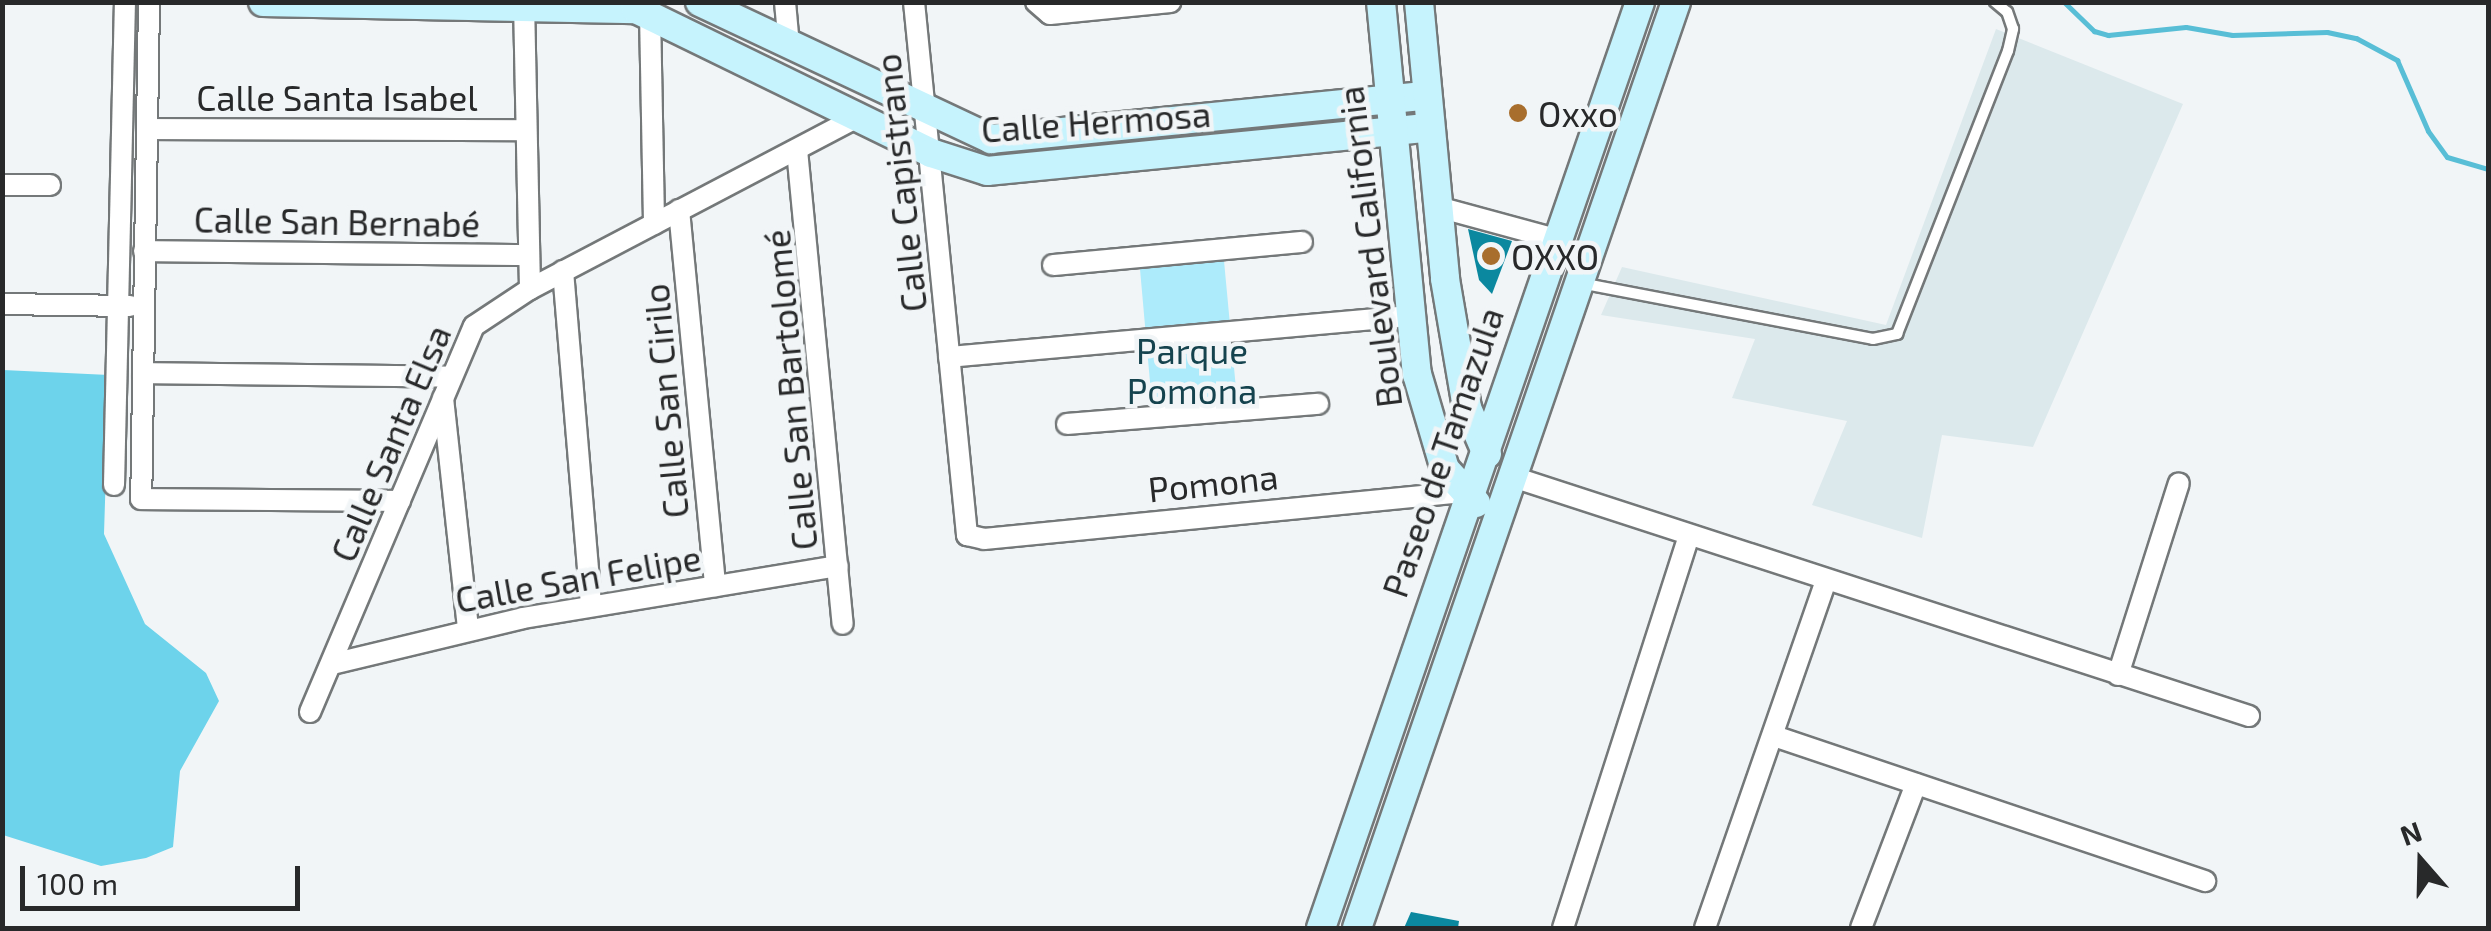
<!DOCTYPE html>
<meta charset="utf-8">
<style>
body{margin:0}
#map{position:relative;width:2491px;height:931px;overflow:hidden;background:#f1f5f7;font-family:"Exo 2",sans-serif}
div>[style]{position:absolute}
.built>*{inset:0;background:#dce9ec}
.green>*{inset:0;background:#adebfb}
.forest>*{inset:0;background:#6dd3eb}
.stream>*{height:5px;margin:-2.5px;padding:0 2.5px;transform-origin:2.5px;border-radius:2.5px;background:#58bed6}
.building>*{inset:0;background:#0b889f}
.roads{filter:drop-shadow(2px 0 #747879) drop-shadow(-2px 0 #747879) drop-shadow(0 2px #747879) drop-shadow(0 -2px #747879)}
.lane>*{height:10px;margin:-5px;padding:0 5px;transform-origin:5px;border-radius:5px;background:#fff}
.street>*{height:20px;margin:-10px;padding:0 10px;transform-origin:10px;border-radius:10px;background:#fff}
.secondary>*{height:28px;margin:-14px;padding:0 14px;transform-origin:14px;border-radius:14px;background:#c6f3fd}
.dots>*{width:28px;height:28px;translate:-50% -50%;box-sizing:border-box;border:5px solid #f1f5f7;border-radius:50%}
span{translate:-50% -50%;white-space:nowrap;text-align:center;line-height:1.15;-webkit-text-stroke:9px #f1f5f7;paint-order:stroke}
.street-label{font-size:35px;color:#28292a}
.poi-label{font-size:35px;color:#28292a}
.left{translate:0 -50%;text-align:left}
.park-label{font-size:35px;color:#15434e}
.frame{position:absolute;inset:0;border:5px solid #28292a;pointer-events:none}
.north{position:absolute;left:2371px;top:811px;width:100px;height:100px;-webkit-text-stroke:8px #f1f5f7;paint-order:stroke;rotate:340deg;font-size:28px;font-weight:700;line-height:40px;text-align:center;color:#28292a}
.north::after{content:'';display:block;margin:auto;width:35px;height:45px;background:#28292a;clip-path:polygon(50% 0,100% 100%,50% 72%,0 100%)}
.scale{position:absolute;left:20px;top:866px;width:280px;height:45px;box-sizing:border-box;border:5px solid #28292a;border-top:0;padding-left:12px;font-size:30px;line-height:35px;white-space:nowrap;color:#28292a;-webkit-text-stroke:8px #f1f5f7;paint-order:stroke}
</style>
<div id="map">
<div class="built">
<i style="clip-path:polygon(1996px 29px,2183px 104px,2033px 447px,1942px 435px,1922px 538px,1812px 505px,1847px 421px,1732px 398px,1755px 339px,1601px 315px,1622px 267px,1886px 325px)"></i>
</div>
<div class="green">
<i style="clip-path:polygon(1224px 261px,1238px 410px,1153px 416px,1140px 269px)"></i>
</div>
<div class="forest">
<i style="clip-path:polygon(3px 370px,109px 375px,104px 534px,145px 624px,206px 673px,219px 701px,180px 771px,173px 847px,146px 858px,101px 866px,3px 835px)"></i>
</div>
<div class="stream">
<i style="left:2064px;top:2px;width:42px;rotate:44deg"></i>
<i style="left:2094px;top:31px;width:15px;rotate:16deg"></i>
<i style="left:2108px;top:35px;width:78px;rotate:-5.9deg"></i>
<i style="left:2186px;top:27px;width:47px;rotate:9.9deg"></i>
<i style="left:2232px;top:35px;width:95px;rotate:-1.8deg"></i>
<i style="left:2327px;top:32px;width:30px;rotate:12deg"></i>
<i style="left:2356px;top:38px;width:47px;rotate:28.2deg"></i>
<i style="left:2397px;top:60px;width:77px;rotate:66.4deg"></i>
<i style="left:2428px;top:131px;width:32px;rotate:54deg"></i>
<i style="left:2447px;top:157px;width:43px;rotate:16.3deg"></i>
</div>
<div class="building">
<i style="clip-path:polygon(1468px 229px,1512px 241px,1492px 294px,1479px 280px)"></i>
<i style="clip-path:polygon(1411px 912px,1459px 921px,1458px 928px,1404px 928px)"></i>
</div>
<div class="roads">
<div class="lane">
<i style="left:1580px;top:283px;width:298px;rotate:10.8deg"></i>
<i style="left:1873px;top:339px;width:25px;rotate:-12deg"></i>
<i style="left:1897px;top:334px;width:304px;rotate:-68.6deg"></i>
<i style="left:2008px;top:51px;width:23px;rotate:-77deg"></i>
<i style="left:2013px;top:29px;width:18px;rotate:-109deg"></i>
<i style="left:2007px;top:12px;width:16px;rotate:-140deg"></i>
</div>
<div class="street">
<i style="left:149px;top:2px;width:497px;rotate:90.9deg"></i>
<i style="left:141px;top:499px;width:259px;rotate:0.4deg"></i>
<i style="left:524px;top:2px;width:287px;rotate:88.8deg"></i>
<i style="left:785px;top:2px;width:44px;rotate:84.8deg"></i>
<i style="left:914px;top:2px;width:536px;rotate:84.32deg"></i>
<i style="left:967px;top:535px;width:17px;rotate:13deg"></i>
<i style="left:984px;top:539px;width:484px;rotate:-5.6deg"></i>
<i style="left:1036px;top:2px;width:18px;rotate:41deg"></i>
<i style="left:1050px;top:14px;width:121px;rotate:-5.7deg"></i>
<i style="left:650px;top:13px;width:211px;rotate:88.9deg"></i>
<i style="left:147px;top:129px;width:379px;rotate:0.2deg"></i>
<i style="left:797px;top:150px;width:476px;rotate:84.5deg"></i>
<i style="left:2px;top:185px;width:48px"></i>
<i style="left:1438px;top:207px;width:122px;rotate:15.2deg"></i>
<i style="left:679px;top:210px;width:378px;rotate:84.5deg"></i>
<i style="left:144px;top:251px;width:385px;rotate:0.6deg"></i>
<i style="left:1053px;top:265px;width:250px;rotate:-5.3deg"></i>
<i style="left:563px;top:271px;width:336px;rotate:85.2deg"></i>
<i style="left:2px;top:304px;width:128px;rotate:0.9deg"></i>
<i style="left:949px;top:357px;width:464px;rotate:-5.1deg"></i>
<i style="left:143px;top:373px;width:307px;rotate:0.7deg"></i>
<i style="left:443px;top:398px;width:232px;rotate:83.8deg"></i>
<i style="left:1067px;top:424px;width:252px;rotate:-4.6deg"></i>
<i style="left:1510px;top:476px;width:777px;rotate:17.99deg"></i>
<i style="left:114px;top:485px;width:483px;rotate:-88.7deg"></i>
<i style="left:332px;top:664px;width:196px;rotate:-13.5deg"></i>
<i style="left:523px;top:618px;width:319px;rotate:-9.4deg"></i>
<i style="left:2118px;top:675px;width:201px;rotate:-72.4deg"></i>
<i style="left:310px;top:712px;width:419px;rotate:-67deg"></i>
<i style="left:474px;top:326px;width:67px;rotate:-33.5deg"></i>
<i style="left:530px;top:289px;width:370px;rotate:-27.7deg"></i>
<i style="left:1774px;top:736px;width:455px;rotate:18.6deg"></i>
<i style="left:1563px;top:928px;width:412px;rotate:-72.2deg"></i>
<i style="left:1705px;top:928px;width:365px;rotate:-70.8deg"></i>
<i style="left:1861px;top:928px;width:154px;rotate:-69.1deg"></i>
</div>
<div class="secondary">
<i style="left:263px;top:2px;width:373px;rotate:1.1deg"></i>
<i style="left:636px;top:9px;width:328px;rotate:26deg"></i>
<i style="left:931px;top:153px;width:59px;rotate:17.8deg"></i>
<i style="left:987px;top:171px;width:444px;rotate:-5.6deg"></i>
<i style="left:700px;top:2px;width:322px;rotate:25.2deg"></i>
<i style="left:991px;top:139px;width:436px;rotate:-5.7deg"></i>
<i style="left:1381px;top:2px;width:374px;rotate:84.5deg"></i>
<i style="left:1417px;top:374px;width:99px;rotate:73.6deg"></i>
<i style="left:1445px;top:469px;width:46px;rotate:47.6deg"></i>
<i style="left:1419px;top:2px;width:278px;rotate:84.6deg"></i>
<i style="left:1445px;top:279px;width:131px;rotate:80.3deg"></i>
<i style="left:1467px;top:408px;width:50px;rotate:66.5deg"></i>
<i style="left:1321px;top:928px;width:979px;rotate:-70.99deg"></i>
<i style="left:1357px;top:928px;width:979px;rotate:-70.99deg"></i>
</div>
</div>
<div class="dots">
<i style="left:1518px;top:113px;background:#a86e2d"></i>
<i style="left:1491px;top:256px;background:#a86e2d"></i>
</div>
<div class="street-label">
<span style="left:337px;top:97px">Calle Santa Isabel</span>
<span style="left:1096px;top:121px;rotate:-4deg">Calle Hermosa</span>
<span style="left:900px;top:183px;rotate:-96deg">Calle Capistrano</span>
<span style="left:337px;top:221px;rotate:1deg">Calle San Bernabé</span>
<span style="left:1369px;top:247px;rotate:-97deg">Boulevard California</span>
<span style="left:790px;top:390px;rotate:-95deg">Calle San Bartolomé</span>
<span style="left:665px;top:401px;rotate:-95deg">Calle San Cirilo</span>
<span style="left:390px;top:443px;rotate:-67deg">Calle Santa Elsa</span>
<span style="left:1442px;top:452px;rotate:-71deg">Paseo de Tamazula</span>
<span style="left:1213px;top:482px;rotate:-6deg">Pomona</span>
<span style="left:578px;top:578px;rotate:-10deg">Calle San Felipe</span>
</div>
<div class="poi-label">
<span class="left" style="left:1538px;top:113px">Oxxo</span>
<span class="left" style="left:1511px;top:256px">OXXO</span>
</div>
<div class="park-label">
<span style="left:1192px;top:370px">Parque<br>Pomona</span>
</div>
<div class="frame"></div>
<div class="north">N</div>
<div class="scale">100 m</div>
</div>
